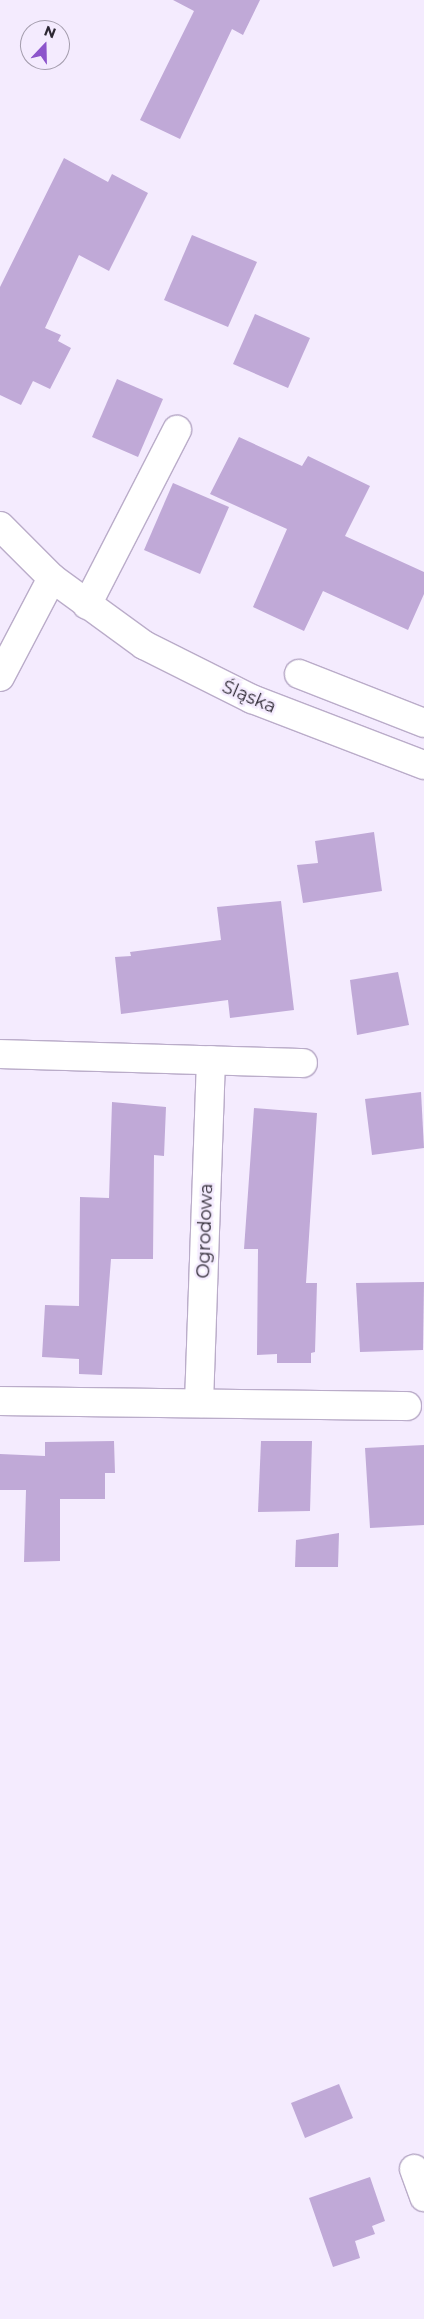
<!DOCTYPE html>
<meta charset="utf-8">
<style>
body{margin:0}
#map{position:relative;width:424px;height:2319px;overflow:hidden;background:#f4ebfe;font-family:Montserrat,sans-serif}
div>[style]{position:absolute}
.building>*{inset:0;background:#c0a9d7}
.roads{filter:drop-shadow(1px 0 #baacc9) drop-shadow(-1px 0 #baacc9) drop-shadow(0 1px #baacc9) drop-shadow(0 -1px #baacc9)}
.minor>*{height:28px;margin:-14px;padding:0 14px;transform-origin:14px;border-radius:14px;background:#fff}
.tertiary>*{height:28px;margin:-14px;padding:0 14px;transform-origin:14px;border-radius:14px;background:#fff}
span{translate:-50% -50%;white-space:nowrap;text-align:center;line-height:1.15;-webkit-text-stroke:5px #f4ebfe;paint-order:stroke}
.street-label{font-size:18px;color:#2d2833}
.north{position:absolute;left:20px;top:20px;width:50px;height:50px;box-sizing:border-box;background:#f4ebfe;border:1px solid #a49dad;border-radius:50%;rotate:21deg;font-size:14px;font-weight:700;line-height:20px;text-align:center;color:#2d2833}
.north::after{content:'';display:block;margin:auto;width:18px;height:22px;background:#8c54cb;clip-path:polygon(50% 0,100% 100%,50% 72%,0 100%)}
</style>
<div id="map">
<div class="building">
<i style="clip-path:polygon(173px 0,260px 0,243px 35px,232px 29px,180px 139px,140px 120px,194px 11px)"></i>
<i style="clip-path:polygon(64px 158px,108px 182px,112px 174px,148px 193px,109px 271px,79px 255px,45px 328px,61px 335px,58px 341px,71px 348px,50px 389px,33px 381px,21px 405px,0 395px,0 287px)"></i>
<i style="clip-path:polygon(192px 235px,257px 262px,228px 327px,164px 300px)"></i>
<i style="clip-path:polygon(255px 314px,310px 338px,288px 388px,233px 364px)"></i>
<i style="clip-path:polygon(117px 379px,163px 399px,138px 457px,92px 437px)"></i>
<i style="clip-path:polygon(239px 437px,302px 466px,308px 456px,370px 486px,345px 536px,424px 572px,424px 594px,408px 630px,323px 591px,304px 631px,253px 607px,287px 529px,210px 494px)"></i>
<i style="clip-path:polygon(173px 483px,229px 507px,200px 574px,144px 550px)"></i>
<i style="clip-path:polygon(374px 832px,382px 891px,303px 903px,297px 865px,318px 863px,315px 841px)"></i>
<i style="clip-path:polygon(281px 901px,294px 1010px,230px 1018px,228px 1000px,121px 1014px,115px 957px,131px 956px,130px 952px,221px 940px,217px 907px)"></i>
<i style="clip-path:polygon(398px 972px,409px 1025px,357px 1035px,350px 980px)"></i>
<i style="clip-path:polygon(421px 1092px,424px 1148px,372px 1155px,365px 1099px)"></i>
<i style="clip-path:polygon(112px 1102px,166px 1107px,164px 1156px,154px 1155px,153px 1259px,111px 1259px,102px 1375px,79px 1374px,79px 1359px,42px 1357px,45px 1305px,79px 1306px,80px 1197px,109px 1198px)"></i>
<i style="clip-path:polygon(254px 1108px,317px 1113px,306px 1283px,317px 1283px,315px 1352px,311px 1353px,311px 1363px,277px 1363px,277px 1354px,257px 1355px,258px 1249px,244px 1249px)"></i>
<i style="clip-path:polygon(424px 1282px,423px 1350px,360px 1352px,356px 1283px)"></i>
<i style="clip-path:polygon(114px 1441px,115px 1473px,105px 1473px,105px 1499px,60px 1499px,60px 1561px,24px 1562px,26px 1490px,0 1490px,0 1454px,45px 1456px,45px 1442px)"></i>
<i style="clip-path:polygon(261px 1441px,312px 1441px,310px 1511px,258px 1512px)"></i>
<i style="clip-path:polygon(424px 1445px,424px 1525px,370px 1528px,365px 1448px)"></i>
<i style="clip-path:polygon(339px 1533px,338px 1567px,295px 1567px,296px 1540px)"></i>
<i style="clip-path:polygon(339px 2084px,353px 2118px,305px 2138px,291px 2103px)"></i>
<i style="clip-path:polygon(370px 2177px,385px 2221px,372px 2226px,375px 2234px,355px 2241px,360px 2258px,333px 2267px,309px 2198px)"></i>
</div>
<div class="roads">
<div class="minor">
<i style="left:87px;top:605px;width:197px;rotate:-62.8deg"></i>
<i style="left:299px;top:674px;width:134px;rotate:21.4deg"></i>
<i style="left:0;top:677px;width:112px;rotate:-62.3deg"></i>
<i style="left:0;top:1054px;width:303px;rotate:1.7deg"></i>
<i style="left:0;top:1401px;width:407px;rotate:0.7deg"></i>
<i style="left:199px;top:1403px;width:343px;rotate:-88deg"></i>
<i style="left:414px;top:2169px;width:30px;rotate:70deg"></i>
</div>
<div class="tertiary">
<i style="left:0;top:526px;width:74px;rotate:45deg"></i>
<i style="left:52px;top:578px;width:114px;rotate:36.1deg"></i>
<i style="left:144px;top:645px;width:121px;rotate:26.6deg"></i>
<i style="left:252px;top:699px;width:184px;rotate:21deg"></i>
</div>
</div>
<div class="street-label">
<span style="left:249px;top:697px;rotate:23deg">Śląska</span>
<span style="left:205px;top:1231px;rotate:-88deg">Ogrodowa</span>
</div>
<div class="north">N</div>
</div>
